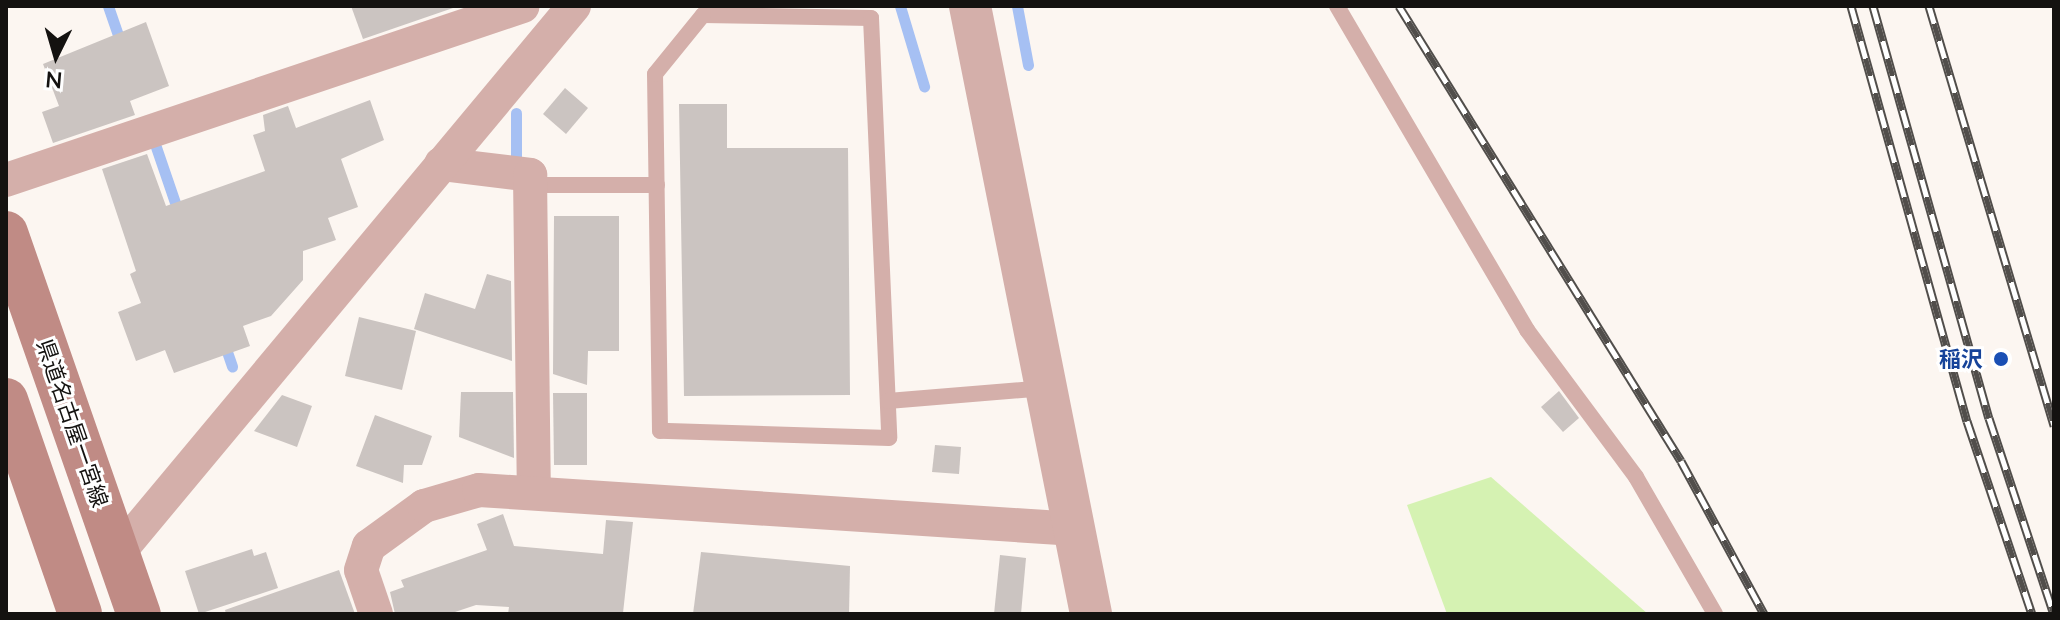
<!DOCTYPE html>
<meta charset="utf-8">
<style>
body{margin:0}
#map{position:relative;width:2060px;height:620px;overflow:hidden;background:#fcf6f1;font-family:Lato,"Noto Sans JP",sans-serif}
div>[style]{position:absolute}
.green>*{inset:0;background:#d5f2b2}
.stream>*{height:11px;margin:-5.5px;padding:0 5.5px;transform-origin:5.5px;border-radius:5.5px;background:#a6c0f3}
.building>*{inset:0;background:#cbc4c1}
.service>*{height:16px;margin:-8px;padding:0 8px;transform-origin:8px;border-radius:8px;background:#d4afaa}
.minor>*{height:34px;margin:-17px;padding:0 17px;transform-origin:17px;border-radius:17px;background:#d4afaa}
.tertiary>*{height:42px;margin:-21px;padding:0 21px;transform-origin:21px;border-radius:21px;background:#d4afaa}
.secondary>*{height:44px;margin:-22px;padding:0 22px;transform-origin:22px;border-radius:22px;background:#c08b85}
.rail>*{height:9px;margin-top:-4.5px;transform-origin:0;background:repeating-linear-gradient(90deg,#fff 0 18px,#514e4b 0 36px);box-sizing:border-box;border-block:2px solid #514e4b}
.dots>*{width:22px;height:22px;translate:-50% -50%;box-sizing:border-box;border:4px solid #fff;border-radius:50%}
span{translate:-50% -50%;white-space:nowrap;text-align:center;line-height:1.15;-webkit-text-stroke:6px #fff;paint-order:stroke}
.transit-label{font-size:22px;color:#164399;font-weight:700}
.right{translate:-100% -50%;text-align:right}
.street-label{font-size:22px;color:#141210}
.frame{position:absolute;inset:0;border:8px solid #141210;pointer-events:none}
.north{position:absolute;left:16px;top:16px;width:80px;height:80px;-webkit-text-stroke:6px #fff;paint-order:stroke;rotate:185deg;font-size:22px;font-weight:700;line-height:32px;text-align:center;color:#141210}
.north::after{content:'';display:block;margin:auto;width:28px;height:36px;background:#141210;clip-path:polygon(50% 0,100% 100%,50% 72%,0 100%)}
</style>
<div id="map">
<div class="green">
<i style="clip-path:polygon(1491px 477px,1648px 614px,1447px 614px,1407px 505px)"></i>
</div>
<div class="stream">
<i style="left:108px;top:6px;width:37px;rotate:71deg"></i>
<i style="left:900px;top:6px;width:84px;rotate:73.3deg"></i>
<i style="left:1017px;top:6px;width:60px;rotate:79.4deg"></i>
<i style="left:516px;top:113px;width:43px;rotate:90deg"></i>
<i style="left:156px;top:147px;width:71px;rotate:71.1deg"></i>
<i style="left:223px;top:340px;width:28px;rotate:71deg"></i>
</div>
<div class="building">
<i style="clip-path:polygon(351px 6px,452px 6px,453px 8px,363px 39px)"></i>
<i style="clip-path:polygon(146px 22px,169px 86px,130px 101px,135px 115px,53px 143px,42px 112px,59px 106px,43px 64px)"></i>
<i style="clip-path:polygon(565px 88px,588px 108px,566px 134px,543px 114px)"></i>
<i style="clip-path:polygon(370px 100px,384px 140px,341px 159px,358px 207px,328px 218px,336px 240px,303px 251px,303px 280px,271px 316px,243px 326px,250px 346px,174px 373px,165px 350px,136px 361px,118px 312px,141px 303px,130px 274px,136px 271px,102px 169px,147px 154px,166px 206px,265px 171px,253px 135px,265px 131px,263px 115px,288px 106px,296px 128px)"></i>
<i style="clip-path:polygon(679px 104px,727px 104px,727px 148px,848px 148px,850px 395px,684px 396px)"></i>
<i style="clip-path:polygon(554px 216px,619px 216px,619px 351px,588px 351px,587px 385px,553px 374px)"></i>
<i style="clip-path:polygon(487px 274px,511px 281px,512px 361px,414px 329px,425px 293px,475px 309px)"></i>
<i style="clip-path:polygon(359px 317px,416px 331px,402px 390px,345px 376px)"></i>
<i style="clip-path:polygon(1559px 391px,1579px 418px,1563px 432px,1541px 407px)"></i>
<i style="clip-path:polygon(461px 392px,513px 392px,514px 458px,459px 437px)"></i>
<i style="clip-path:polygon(553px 393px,587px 393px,587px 465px,554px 465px)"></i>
<i style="clip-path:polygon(282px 395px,312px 406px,297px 447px,254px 431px)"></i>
<i style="clip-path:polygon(375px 415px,432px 436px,422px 465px,404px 465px,403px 483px,356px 466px)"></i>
<i style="clip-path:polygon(935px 445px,961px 447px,959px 474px,932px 472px)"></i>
<i style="clip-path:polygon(503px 514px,514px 546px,603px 554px,606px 520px,633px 522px,623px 613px,508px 614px,509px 607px,476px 605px,449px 614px,395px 614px,390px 592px,404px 587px,401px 580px,487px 550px,477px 524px)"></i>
<i style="clip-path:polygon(252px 549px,254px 556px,266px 552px,278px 588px,199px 614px,185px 571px)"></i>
<i style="clip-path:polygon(701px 552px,850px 566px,849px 614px,693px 614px)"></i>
<i style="clip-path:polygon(1000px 555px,1026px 558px,1021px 614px,994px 614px)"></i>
<i style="clip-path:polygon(339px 570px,355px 614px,226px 614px,225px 610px)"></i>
</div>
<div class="service">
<i style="left:1337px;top:6px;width:376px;rotate:59.6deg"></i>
<i style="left:1527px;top:330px;width:183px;rotate:53.4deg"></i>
<i style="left:1636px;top:477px;width:158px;rotate:60deg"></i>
<i style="left:703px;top:15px;width:168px;rotate:1deg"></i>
<i style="left:871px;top:18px;width:420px;rotate:87.5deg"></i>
<i style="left:889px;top:438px;width:229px;rotate:-178.2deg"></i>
<i style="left:660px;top:431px;width:357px;rotate:-90.8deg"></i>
<i style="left:655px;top:74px;width:76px;rotate:-50.9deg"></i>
<i style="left:530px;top:185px;width:127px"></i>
<i style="left:888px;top:401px;width:158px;rotate:-4.7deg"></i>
</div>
<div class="minor">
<i style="left:441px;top:164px;width:90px;rotate:7deg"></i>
<i style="left:530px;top:175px;width:314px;rotate:89.3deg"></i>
<i style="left:6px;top:180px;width:545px;rotate:-18.6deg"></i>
<i style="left:118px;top:553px;width:712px;rotate:-50.18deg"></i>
<i style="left:376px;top:614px;width:46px;rotate:-108.8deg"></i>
<i style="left:361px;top:570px;width:25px;rotate:-72deg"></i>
<i style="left:369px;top:546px;width:68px;rotate:-36deg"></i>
<i style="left:424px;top:506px;width:57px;rotate:-16.2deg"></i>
<i style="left:479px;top:490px;width:598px;rotate:3.74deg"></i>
</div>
<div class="tertiary">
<i style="left:970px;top:6px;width:620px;rotate:78.74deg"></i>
</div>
<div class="secondary">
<i style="left:6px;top:233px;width:404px;rotate:70.8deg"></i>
<i style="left:6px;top:400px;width:226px;rotate:70.9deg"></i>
</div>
<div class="rail">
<i style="left:1399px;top:6px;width:535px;rotate:58.21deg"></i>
<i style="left:1681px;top:461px;width:174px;rotate:61.5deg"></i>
<i style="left:1851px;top:6px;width:431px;rotate:74.4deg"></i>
<i style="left:1967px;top:421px;width:204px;rotate:71.4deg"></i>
<i style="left:1873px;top:6px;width:428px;rotate:74.3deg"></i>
<i style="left:1989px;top:418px;width:206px;rotate:71.7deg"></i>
<i style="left:1929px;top:6px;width:438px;rotate:73.4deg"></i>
</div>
<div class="dots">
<i style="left:2001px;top:359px;background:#1a4fb4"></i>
</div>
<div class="transit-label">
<span class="right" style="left:1983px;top:359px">稲沢</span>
</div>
<div class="street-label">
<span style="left:73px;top:423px;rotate:71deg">県道名古屋一宮線</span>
</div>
<div class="frame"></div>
<div class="north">N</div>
</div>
